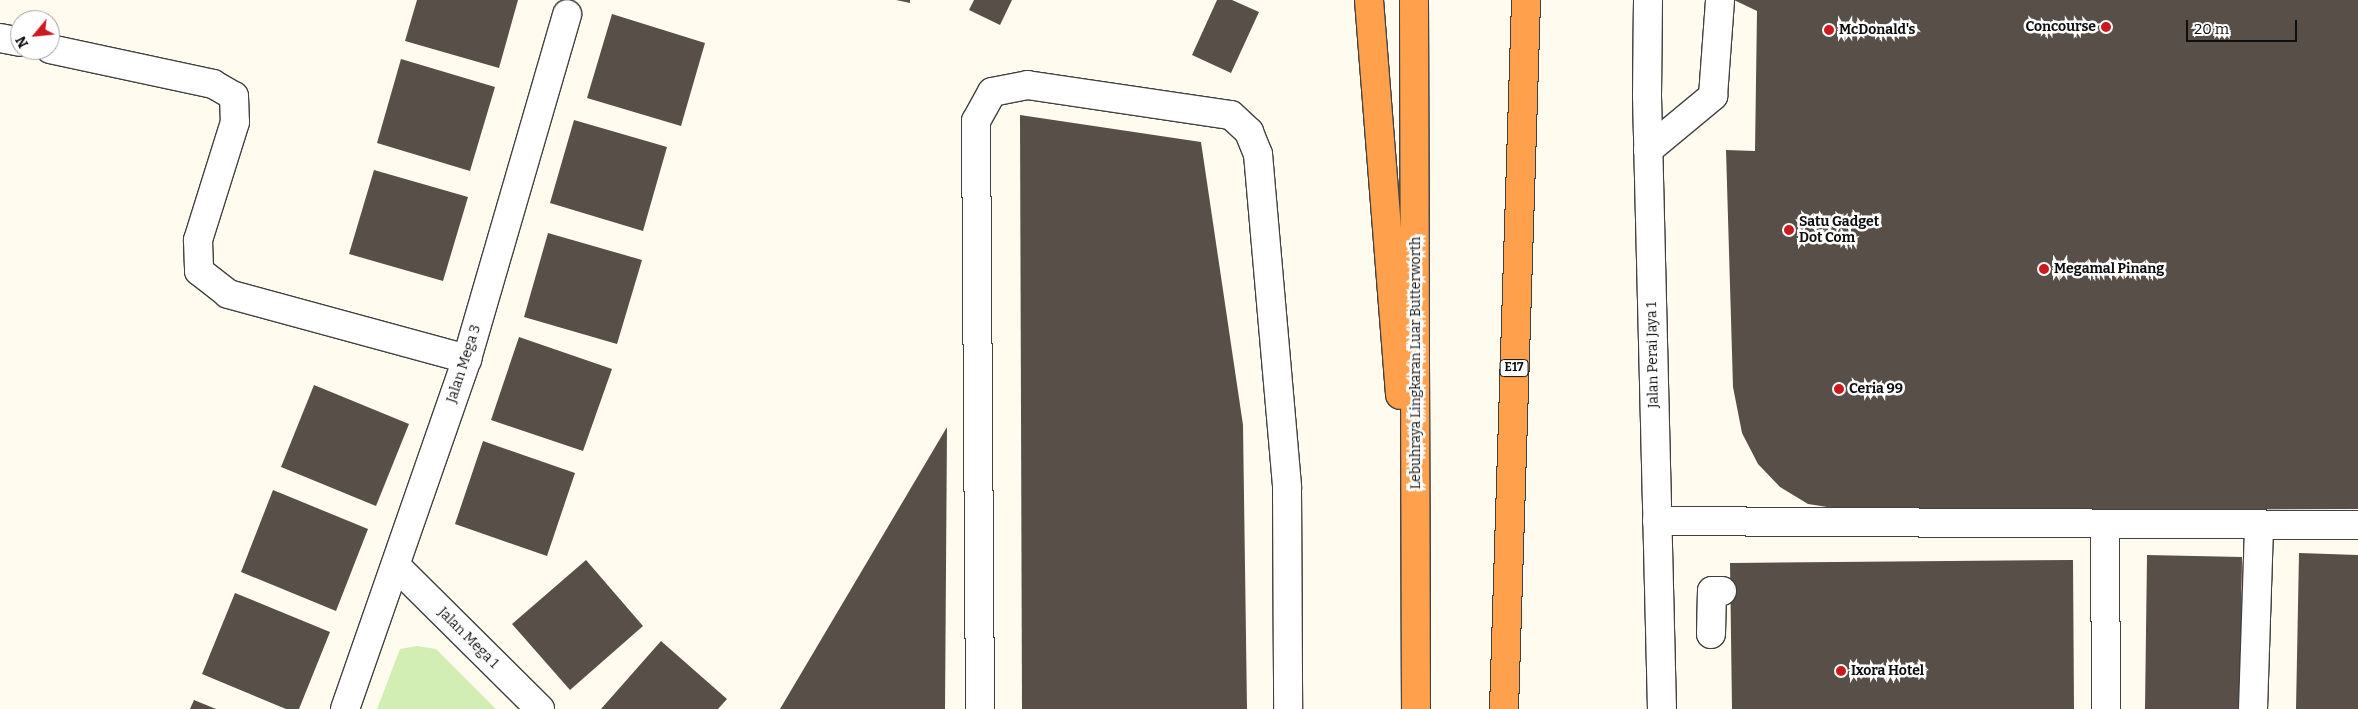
<!DOCTYPE html>
<style>
body{margin:0}
#map{position:relative;width:2358px;height:709px;overflow:hidden;background:#fffcef;font-family:Bitter,serif}
div>[style]{position:absolute}
.green>*{inset:0;background:#d2eeb4}
.building>*{inset:0;background:#584f49}
.roads{filter:drop-shadow(1px 0 #414141) drop-shadow(-1px 0 #414141) drop-shadow(0 1px #414141) drop-shadow(0 -1px #414141)}
.minor>*{height:28px;margin:-14px;padding:0 14px;transform-origin:14px;border-radius:14px;background:#fff}
.highway>*{height:28px;margin:-14px;padding:0 14px;transform-origin:14px;border-radius:14px;background:#ffa04d}
.dots>*{width:14px;height:14px;translate:-50% -50%;box-sizing:border-box;border:2px solid #fff;border-radius:50%}
span{translate:-50% -50%;white-space:nowrap;text-align:center;line-height:1.15;-webkit-text-stroke:5px #fff;paint-order:stroke}
.shield-label span{padding:1px 4px;background:#fff;border:1px solid;border-radius:4px;-webkit-text-stroke-width:0}
.shield-label{font-size:12px;color:#0e0e0e;font-weight:700}
.poi-label{font-size:14px;color:#0e0e0e;font-weight:700}
.right{translate:-100% -50%;text-align:right}
.left{translate:0 -50%;text-align:left}
.street-label{font-size:14px;color:#0e0e0e}
.north{position:absolute;left:10px;top:10px;width:50px;height:50px;box-sizing:border-box;background:#fff;border:1px solid #9f9f9f;border-radius:50%;rotate:242deg;font-size:14px;font-weight:700;line-height:20px;text-align:center;color:#0e0e0e}
.north::after{content:'';display:block;margin:auto;width:18px;height:22px;background:#cc181f;clip-path:polygon(50% 0,100% 100%,50% 72%,0 100%)}
.scale{position:absolute;left:2186px;top:20px;width:111px;height:22px;box-sizing:border-box;border:2px solid #0e0e0e;border-top:0;padding-left:6px;font-size:15px;line-height:18px;white-space:nowrap;color:#0e0e0e;-webkit-text-stroke:4px #fff;paint-order:stroke}
</style>
<div id="map">
<div class="green">
<i style="clip-path:polygon(417px 646px,436px 649px,496px 709px,377px 709px,400px 649px)"></i>
</div>
<div class="building">
<i style="clip-path:polygon(417px 0,518px 0,499px 68px,405px 41px)"></i>
<i style="clip-path:polygon(896px 0,910px 0,910px 3px)"></i>
<i style="clip-path:polygon(974px 0,1012px 0,1000px 25px,969px 10px)"></i>
<i style="clip-path:polygon(1217px 0,1232px 0,1259px 12px,1231px 73px,1192px 55px)"></i>
<i style="clip-path:polygon(1734px 0,2358px 0,2358px 509px,1853px 511px,1808px 504px,1780px 487px,1758px 464px,1742px 433px,1733px 387px,1726px 150px,1755px 151px,1757px 11px)"></i>
<i style="clip-path:polygon(612px 14px,705px 43px,681px 126px,587px 98px)"></i>
<i style="clip-path:polygon(401px 59px,495px 87px,470px 171px,377px 143px)"></i>
<i style="clip-path:polygon(1020px 115px,1201px 142px,1243px 425px,1247px 709px,1022px 709px)"></i>
<i style="clip-path:polygon(574px 120px,667px 147px,643px 231px,550px 203px)"></i>
<i style="clip-path:polygon(374px 170px,468px 197px,443px 281px,349px 254px)"></i>
<i style="clip-path:polygon(548px 233px,642px 260px,617px 344px,524px 317px)"></i>
<i style="clip-path:polygon(519px 337px,612px 369px,583px 451px,491px 420px)"></i>
<i style="clip-path:polygon(314px 385px,409px 424px,376px 506px,281px 467px)"></i>
<i style="clip-path:polygon(947px 427px,945px 709px,780px 709px)"></i>
<i style="clip-path:polygon(483px 441px,575px 473px,547px 556px,455px 524px)"></i>
<i style="clip-path:polygon(273px 490px,368px 529px,336px 611px,241px 572px)"></i>
<i style="clip-path:polygon(2299px 553px,2358px 555px,2358px 709px,2296px 709px)"></i>
<i style="clip-path:polygon(2147px 555px,2242px 557px,2240px 709px,2145px 709px)"></i>
<i style="clip-path:polygon(586px 560px,643px 626px,570px 690px,512px 624px)"></i>
<i style="clip-path:polygon(2073px 560px,2074px 709px,1732px 709px,1730px 563px)"></i>
<i style="clip-path:polygon(235px 593px,330px 632px,299px 709px,286px 709px,202px 674px)"></i>
<i style="clip-path:polygon(661px 641px,727px 699px,718px 709px,601px 709px)"></i>
<i style="clip-path:polygon(194px 700px,216px 709px,190px 709px)"></i>
</div>
<div class="roads">
<div class="minor">
<i style="left:1648px;top:0;width:96px;rotate:90.6deg"></i>
<i style="left:1647px;top:96px;width:613px;rotate:88.6deg"></i>
<i style="left:0;top:38px;width:20px;rotate:11deg"></i>
<i style="left:50px;top:49px;width:167px;rotate:12.1deg"></i>
<i style="left:213px;top:84px;width:24px;rotate:30deg"></i>
<i style="left:234px;top:96px;width:26px;rotate:88deg"></i>
<i style="left:235px;top:122px;width:124px;rotate:107.4deg"></i>
<i style="left:198px;top:240px;width:31px;rotate:88deg"></i>
<i style="left:199px;top:271px;width:37px;rotate:38deg"></i>
<i style="left:228px;top:294px;width:248px;rotate:15.2deg"></i>
<i style="left:1648px;top:150px;width:85px;rotate:-39.7deg"></i>
<i style="left:1713px;top:96px;width:96px;rotate:-85.8deg"></i>
<i style="left:1657px;top:521px;width:701px;rotate:0.33deg"></i>
<i style="left:2105px;top:524px;width:185px;rotate:89.7deg"></i>
<i style="left:396px;top:566px;width:203px;rotate:44.8deg"></i>
<i style="left:1711px;top:634px;width:43px;rotate:-88.7deg"></i>
<i style="left:1712px;top:591px;width:10px"></i>
<i style="left:345px;top:709px;width:371px;rotate:-70.8deg"></i>
<i style="left:467px;top:359px;width:359px;rotate:-73.8deg"></i>
<i style="left:980px;top:709px;width:588px;rotate:-90.39deg"></i>
<i style="left:976px;top:121px;width:33px;rotate:-61deg"></i>
<i style="left:992px;top:92px;width:36px;rotate:-11deg"></i>
<i style="left:1027px;top:85px;width:206px;rotate:8.4deg"></i>
<i style="left:1231px;top:115px;width:25px;rotate:43deg"></i>
<i style="left:1249px;top:132px;width:24px;rotate:68deg"></i>
<i style="left:1258px;top:154px;width:335px;rotate:85deg"></i>
<i style="left:1287px;top:488px;width:221px;rotate:89.7deg"></i>
<i style="left:2253px;top:709px;width:184px;rotate:-88.1deg"></i>
</div>
<div class="highway">
<i style="left:1369px;top:0;width:396px;rotate:85.5deg"></i>
<i style="left:1414px;top:0;width:709px;rotate:89.84deg"></i>
<i style="left:1504px;top:709px;width:709px;rotate:-88.22deg"></i>
</div>
</div>
<div class="dots">
<i style="left:2106px;top:27px;background:#cc181f"></i>
<i style="left:1829px;top:30px;background:#cc181f"></i>
<i style="left:1789px;top:230px;background:#cc181f"></i>
<i style="left:2044px;top:269px;background:#cc181f"></i>
<i style="left:1839px;top:389px;background:#cc181f"></i>
<i style="left:1841px;top:671px;background:#cc181f"></i>
</div>
<div class="shield-label">
<span style="left:1514px;top:368px">E17</span>
</div>
<div class="poi-label">
<span class="right" style="left:2096px;top:27px">Concourse</span>
<span class="left" style="left:1839px;top:30px">McDonald's</span>
<span class="left" style="left:1799px;top:230px">Satu Gadget<br>Dot Com</span>
<span class="left" style="left:2054px;top:269px">Megamal Pinang</span>
<span class="left" style="left:1849px;top:389px">Ceria 99</span>
<span class="left" style="left:1851px;top:671px">Ixora Hotel</span>
</div>
<div class="street-label">
<span style="left:1653px;top:355px;rotate:-91deg">Jalan Perai Jaya 1</span>
<span style="left:1416px;top:363px;rotate:-90deg">Lebuhraya Lingkaran Luar Butterworth</span>
<span style="left:464px;top:364px;rotate:-72deg">Jalan Mega 3</span>
<span style="left:468px;top:638px;rotate:45deg">Jalan Mega 1</span>
</div>
<div class="north">N</div>
<div class="scale">20 m</div>
</div>
